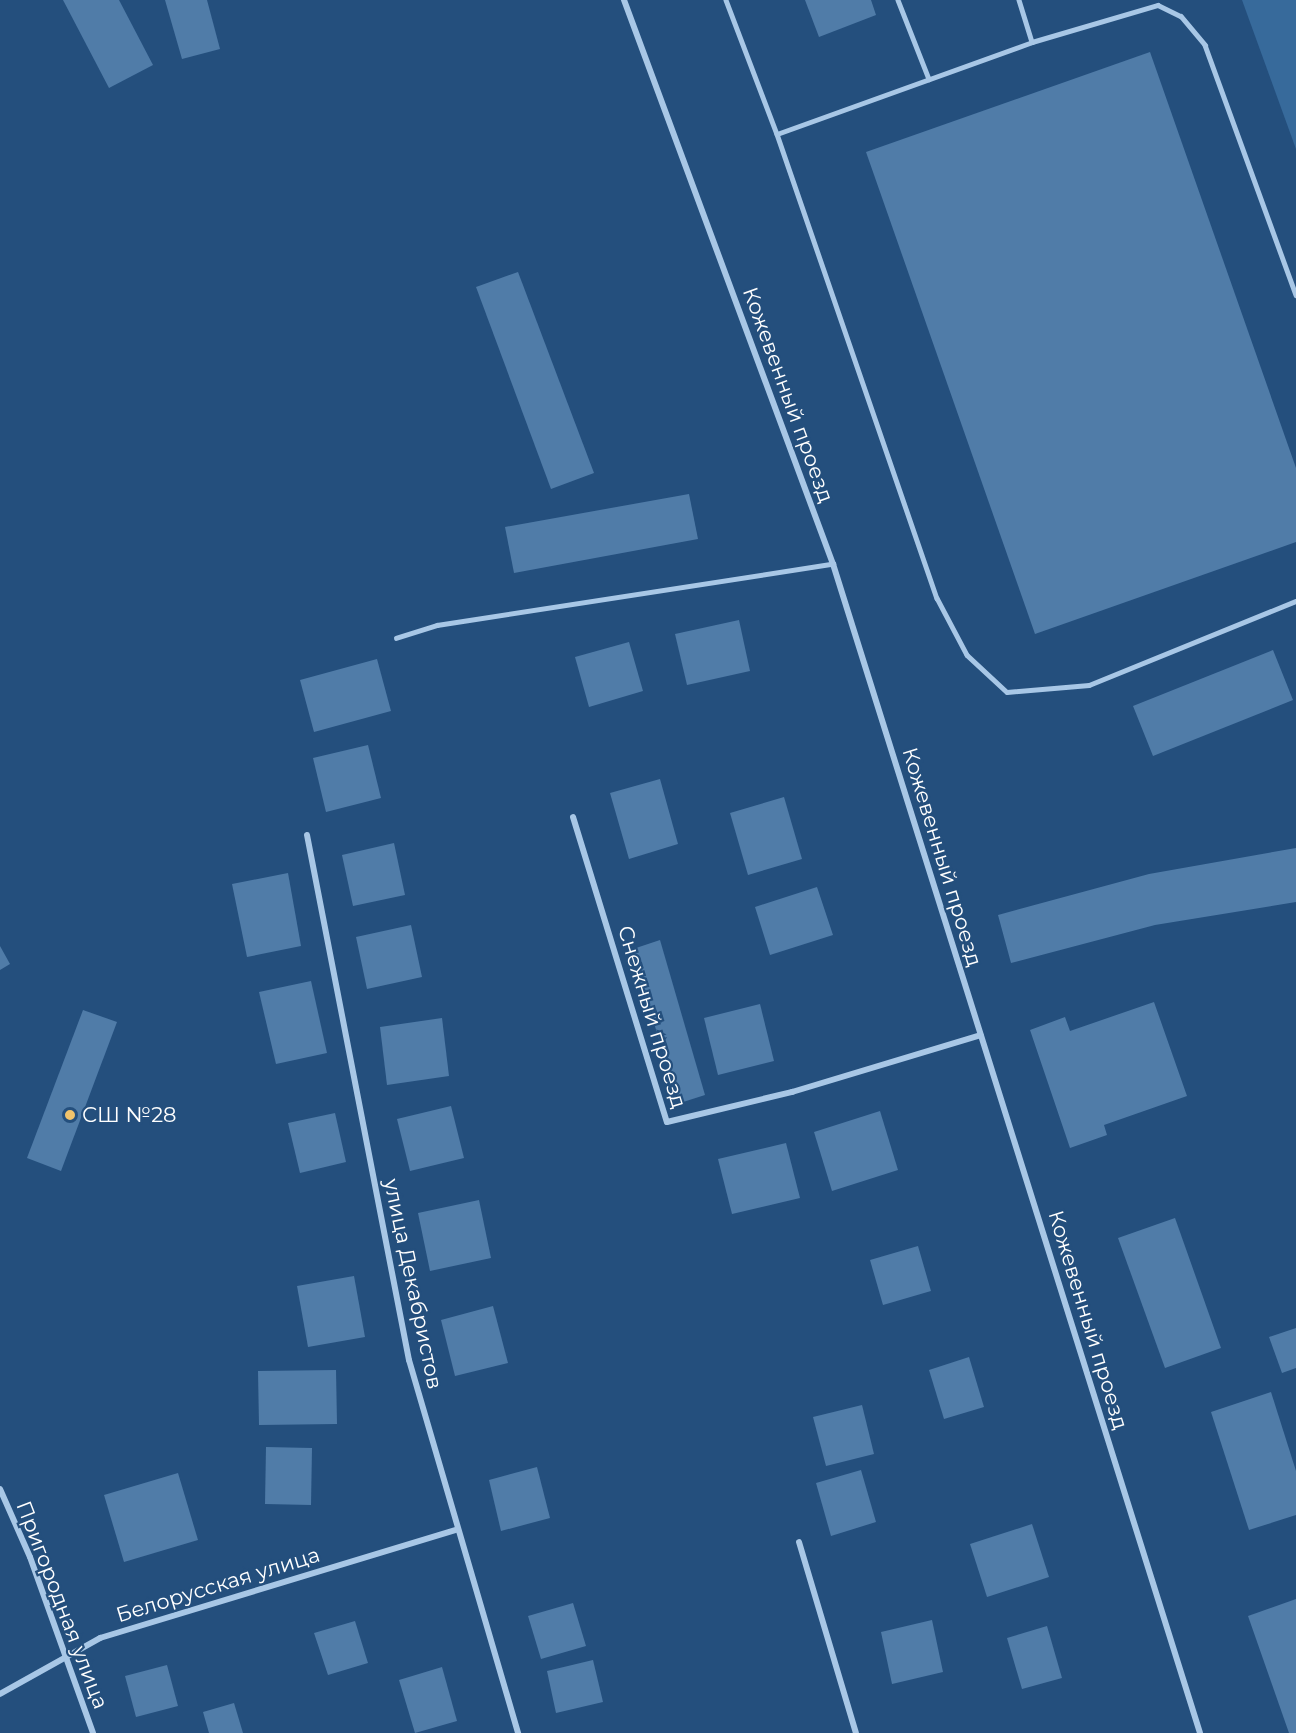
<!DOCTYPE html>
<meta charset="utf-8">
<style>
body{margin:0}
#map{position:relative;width:1296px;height:1733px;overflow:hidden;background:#244f7d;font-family:Montserrat,sans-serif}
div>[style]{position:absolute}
.green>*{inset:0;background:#376a9b}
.building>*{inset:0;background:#507ca8}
.lane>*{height:4.5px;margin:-2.25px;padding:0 2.25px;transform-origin:2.25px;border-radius:2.25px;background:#a8c7e6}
.street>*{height:6px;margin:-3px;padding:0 3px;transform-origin:3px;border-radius:3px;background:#a8c7e6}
.dots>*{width:16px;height:16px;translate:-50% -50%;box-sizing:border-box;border:3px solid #244f7d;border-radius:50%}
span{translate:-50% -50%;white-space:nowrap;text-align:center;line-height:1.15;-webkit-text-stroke:4.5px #244f7d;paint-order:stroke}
.street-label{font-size:21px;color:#fff}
.poi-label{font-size:21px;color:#fff}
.left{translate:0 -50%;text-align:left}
</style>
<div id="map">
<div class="green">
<i style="clip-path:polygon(1242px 0,1296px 0,1296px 149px)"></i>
</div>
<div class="building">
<i style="clip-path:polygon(63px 0,119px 0,153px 65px,109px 88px)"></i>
<i style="clip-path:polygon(165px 0,207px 0,220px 49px,182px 59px)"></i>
<i style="clip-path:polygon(805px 0,871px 0,876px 15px,819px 37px)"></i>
<i style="clip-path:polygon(1150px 52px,1296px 468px,1296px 542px,1035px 634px,866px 152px)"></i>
<i style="clip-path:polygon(518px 272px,594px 473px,551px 489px,476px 287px)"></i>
<i style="clip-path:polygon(689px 494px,698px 539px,514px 573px,505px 527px)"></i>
<i style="clip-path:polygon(739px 620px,750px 671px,687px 685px,675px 634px)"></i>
<i style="clip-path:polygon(629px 642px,643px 691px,589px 707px,575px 657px)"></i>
<i style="clip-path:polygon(1273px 650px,1293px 700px,1153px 756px,1133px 706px)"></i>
<i style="clip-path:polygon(377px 659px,391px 711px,314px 732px,300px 680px)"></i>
<i style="clip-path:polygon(368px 745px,381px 798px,326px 812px,313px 758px)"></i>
<i style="clip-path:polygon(660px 779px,678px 844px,629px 859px,610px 793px)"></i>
<i style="clip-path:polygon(784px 797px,802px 859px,748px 875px,730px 813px)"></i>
<i style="clip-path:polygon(394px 843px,405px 895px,353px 906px,342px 855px)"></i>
<i style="clip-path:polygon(1296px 848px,1296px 902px,1155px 925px,1011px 963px,998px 915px,1149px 874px)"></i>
<i style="clip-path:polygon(288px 873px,301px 946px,247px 957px,232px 884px)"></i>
<i style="clip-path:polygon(817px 887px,833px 935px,770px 955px,755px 907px)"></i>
<i style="clip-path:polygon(411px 925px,422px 977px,367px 989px,356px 937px)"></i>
<i style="clip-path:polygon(660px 940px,705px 1095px,680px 1103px,630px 950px)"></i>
<i style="clip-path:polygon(0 946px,10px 964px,0 970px)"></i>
<i style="clip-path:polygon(311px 981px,327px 1053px,276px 1064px,259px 992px)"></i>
<i style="clip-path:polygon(1154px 1002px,1187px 1096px,1104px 1125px,1107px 1135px,1070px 1148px,1030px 1030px,1065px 1017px,1070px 1031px)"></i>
<i style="clip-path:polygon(760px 1004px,774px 1061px,718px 1075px,704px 1018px)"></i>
<i style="clip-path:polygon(83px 1010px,117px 1022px,61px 1171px,27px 1158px)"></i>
<i style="clip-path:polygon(442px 1018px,449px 1076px,387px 1085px,380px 1027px)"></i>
<i style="clip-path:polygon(451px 1106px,464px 1158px,410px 1171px,397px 1119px)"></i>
<i style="clip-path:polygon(880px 1111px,898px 1170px,832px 1191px,814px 1132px)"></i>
<i style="clip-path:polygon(335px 1113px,346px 1162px,300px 1173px,288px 1123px)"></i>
<i style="clip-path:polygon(786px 1143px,800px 1198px,732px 1214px,718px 1159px)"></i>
<i style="clip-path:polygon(479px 1200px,491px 1258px,430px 1271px,418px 1213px)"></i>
<i style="clip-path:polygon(1175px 1218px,1221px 1348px,1165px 1368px,1118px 1238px)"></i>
<i style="clip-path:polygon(918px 1246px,931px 1291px,883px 1305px,870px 1260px)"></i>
<i style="clip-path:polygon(354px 1276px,365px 1337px,308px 1347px,297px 1286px)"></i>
<i style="clip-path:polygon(493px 1306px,508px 1363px,455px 1376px,441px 1320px)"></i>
<i style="clip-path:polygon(1296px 1328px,1296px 1368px,1282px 1373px,1269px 1337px)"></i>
<i style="clip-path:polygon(969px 1357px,984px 1407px,944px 1419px,929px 1370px)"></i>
<i style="clip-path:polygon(336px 1370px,337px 1424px,259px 1425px,258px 1371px)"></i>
<i style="clip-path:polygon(1271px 1392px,1296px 1471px,1296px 1515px,1249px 1530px,1211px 1412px)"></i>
<i style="clip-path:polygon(862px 1405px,874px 1454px,826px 1466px,813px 1417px)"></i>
<i style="clip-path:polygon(266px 1447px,312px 1448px,311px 1505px,265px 1504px)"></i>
<i style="clip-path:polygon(537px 1467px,550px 1518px,501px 1531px,489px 1480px)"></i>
<i style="clip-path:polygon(861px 1470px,876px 1522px,831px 1536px,816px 1483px)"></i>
<i style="clip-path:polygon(178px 1473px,198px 1540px,124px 1562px,104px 1495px)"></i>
<i style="clip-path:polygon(1032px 1524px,1049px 1577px,987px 1597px,970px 1544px)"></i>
<i style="clip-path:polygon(1296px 1599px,1296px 1733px,1289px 1733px,1248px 1616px)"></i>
<i style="clip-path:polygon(573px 1603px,586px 1646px,541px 1659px,528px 1616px)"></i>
<i style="clip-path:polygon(932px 1620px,943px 1672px,892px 1684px,881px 1632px)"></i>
<i style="clip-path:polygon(355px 1621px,368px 1663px,328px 1675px,314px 1633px)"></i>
<i style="clip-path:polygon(1047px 1626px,1062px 1678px,1022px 1689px,1007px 1638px)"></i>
<i style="clip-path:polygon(593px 1660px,603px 1702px,556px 1713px,547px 1671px)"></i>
<i style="clip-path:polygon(167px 1665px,178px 1706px,136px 1717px,125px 1676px)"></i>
<i style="clip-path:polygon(442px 1667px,457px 1721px,415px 1733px,399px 1680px)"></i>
<i style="clip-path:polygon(234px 1703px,243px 1733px,209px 1733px,203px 1712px)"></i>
</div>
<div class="lane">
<i style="left:726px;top:0;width:143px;rotate:69.2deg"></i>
<i style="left:777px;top:134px;width:491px;rotate:71deg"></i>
<i style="left:937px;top:598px;width:64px;rotate:62.2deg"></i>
<i style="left:967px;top:655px;width:54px;rotate:42.8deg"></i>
<i style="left:1007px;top:692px;width:82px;rotate:-4.9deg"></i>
<i style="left:1089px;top:685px;width:223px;rotate:-22.1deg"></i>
<i style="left:898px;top:0;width:85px;rotate:68.6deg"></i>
<i style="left:1019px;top:0;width:44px;rotate:72.8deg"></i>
<i style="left:777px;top:134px;width:271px;rotate:-19.8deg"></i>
<i style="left:1032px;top:42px;width:131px;rotate:-16.4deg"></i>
<i style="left:1158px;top:5px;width:25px;rotate:26deg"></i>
<i style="left:1181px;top:16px;width:38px;rotate:50deg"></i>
<i style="left:1205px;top:45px;width:266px;rotate:70deg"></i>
<i style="left:396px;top:638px;width:43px;rotate:-17.6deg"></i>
<i style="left:437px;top:625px;width:401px;rotate:-8.8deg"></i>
</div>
<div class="street">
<i style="left:624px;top:0;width:601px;rotate:69.67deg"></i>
<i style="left:833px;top:564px;width:1225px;rotate:72.57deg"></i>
<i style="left:573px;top:817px;width:319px;rotate:72.9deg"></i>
<i style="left:667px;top:1122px;width:129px;rotate:-13.5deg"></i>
<i style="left:792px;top:1092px;width:197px;rotate:-16.8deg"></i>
<i style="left:307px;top:835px;width:535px;rotate:79.01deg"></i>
<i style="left:409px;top:1360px;width:389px;rotate:73.7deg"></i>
<i style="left:0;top:1489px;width:74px;rotate:66.2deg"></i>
<i style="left:30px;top:1557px;width:187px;rotate:70.3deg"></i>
<i style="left:799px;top:1542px;width:199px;rotate:73.4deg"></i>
<i style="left:0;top:1694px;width:115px;rotate:-29.2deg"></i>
<i style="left:100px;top:1638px;width:372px;rotate:-16.9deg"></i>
</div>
<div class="dots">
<i style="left:70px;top:1115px;background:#f0c36c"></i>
</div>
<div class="street-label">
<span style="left:788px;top:395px;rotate:70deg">Кожевенный проезд</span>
<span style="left:942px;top:857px;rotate:73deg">Кожевенный проезд</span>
<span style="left:652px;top:1017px;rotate:73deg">Снежный проезд</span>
<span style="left:413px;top:1284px;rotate:78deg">улица Декабристов</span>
<span style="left:1088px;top:1320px;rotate:73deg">Кожевенный проезд</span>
<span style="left:218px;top:1585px;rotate:-17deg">Белорусская улица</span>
<span style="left:62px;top:1605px;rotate:69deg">Пригородная улица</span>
</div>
<div class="poi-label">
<span class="left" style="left:82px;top:1115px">СШ №28</span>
</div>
</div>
